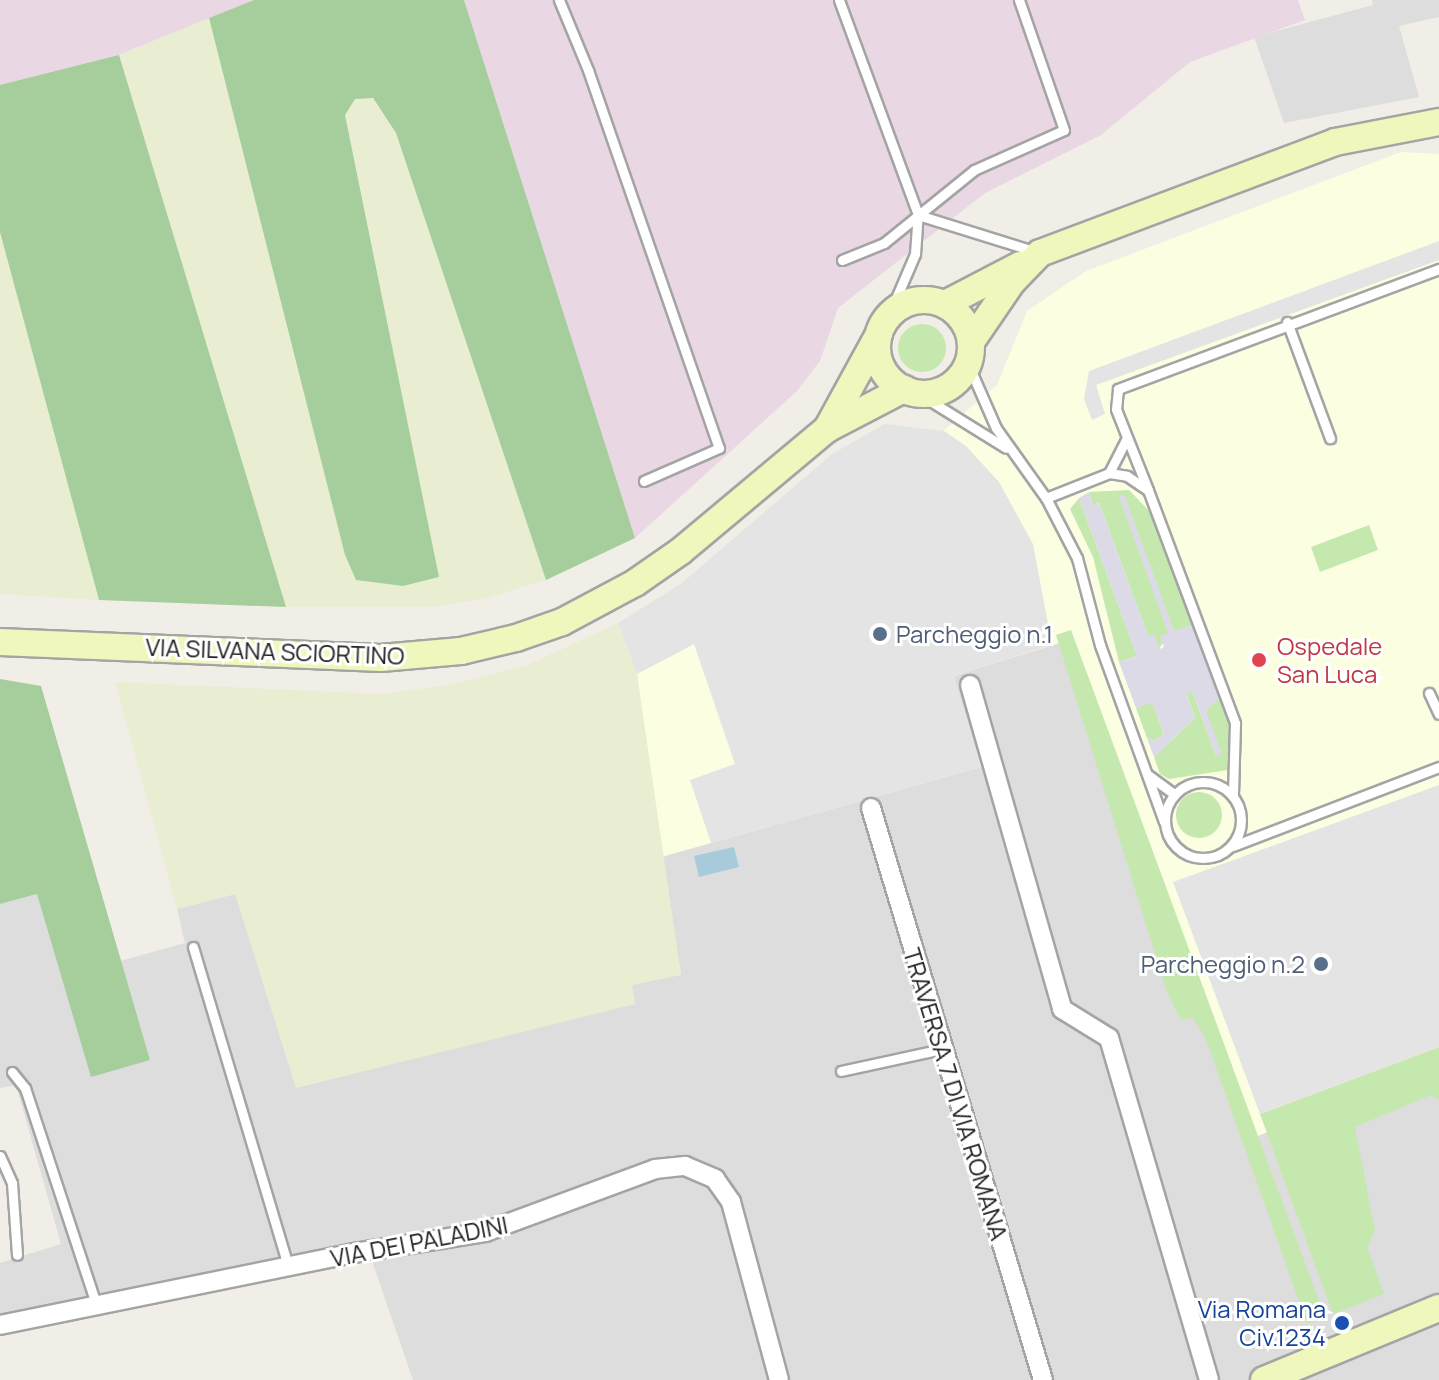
<!DOCTYPE html>
<style>
body{margin:0}
#map{position:relative;width:1439px;height:1380px;overflow:hidden;background:#f0eee6;font-family:Manrope,sans-serif}
div>[style]{position:absolute}
.residential>*{inset:0;background:#dedddd}
.industrial>*{inset:0;background:#e9d8e4}
.education>*{inset:0;background:#fbfee1}
.farmland>*{inset:0;background:#e9eed2}
.grass>*{inset:0;background:#c5e8ae}
.round{border-radius:50%}
.forest>*{inset:0;background:#a6ce9d}
.parking>*{inset:0;background:#e4e4e4}
.plaza>*{inset:0;background:#dcdae6}
.water>*{inset:0;background:#a8cbdc}
.roads{filter:drop-shadow(2px 0 #a4a4a4) drop-shadow(-2px 0 #a4a4a4) drop-shadow(0 2px #a4a4a4) drop-shadow(0 -2px #a4a4a4)}
.lane>*{height:9px;margin:-4.5px;padding:0 4.5px;transform-origin:4.5px;border-radius:4.5px;background:#fff}
.lane>.ring{margin:-4.5px;padding:0;box-sizing:content-box;background:none;border:9px solid #fff;border-radius:50%}
.street>*{height:18px;margin:-9px;padding:0 9px;transform-origin:9px;border-radius:9px;background:#fff}
.secondary>*{height:26px;margin:-13px;padding:0 13px;transform-origin:13px;border-radius:13px;background:#eff7bd}
.secondary>.ring{margin:-13px;padding:0;box-sizing:content-box;background:none;border:26px solid #eff7bd;border-radius:50%}
.dots>*{width:22px;height:22px;translate:-50% -50%;box-sizing:border-box;border:4px solid #fff;border-radius:50%}
span{translate:-50% -50%;white-space:nowrap;text-align:center;line-height:1.15;-webkit-text-stroke:6px #fff;paint-order:stroke}
.service-label{font-size:24px;color:#4e5e75}
.left{translate:0 -50%;text-align:left}
.right{translate:-100% -50%;text-align:right}
.health-label{font-size:24px;color:#be3a42}
.street-label{font-size:24px;color:#202020}
.transit-label{font-size:24px;color:#164399}
</style>
<div id="map">
<div class="residential">
<i style="clip-path:polygon(1372px 0,1439px 0,1439px 17px,1399px 26px,1419px 97px,1284px 123px,1254px 37px,1373px 5px)"></i>
<i style="clip-path:polygon(1072px 639px,1439px 1063px,1439px 1380px,413px 1380px,372px 1261px,0 1335px,0 1263px,61px 1244px,16px 1085px,0 1088px,0 904px,37px 894px,150px 1060px,120px 961px,185px 943px,177px 909px,235px 894px,635px 1005px,631px 985px,681px 974px,661px 857px,980px 767px,953px 676px)"></i>
</div>
<div class="industrial">
<i style="clip-path:polygon(0 0,254px 0,97px 64px,0 85px)"></i>
<i style="clip-path:polygon(464px 0,1298px 0,1305px 20px,1190px 62px,1101px 135px,985px 193px,838px 308px,820px 361px,797px 391px,635px 538px)"></i>
</div>
<div class="education">
<i style="clip-path:polygon(1401px 152px,1439px 154px,1439px 1063px,1248px 1140px,1072px 639px,953px 676px,981px 767px,661px 857px,637px 674px,694px 644px,997px 385px,1027px 311px,1086px 271px)"></i>
</div>
<div class="farmland">
<i style="clip-path:polygon(209px 18px,345px 555px,356px 580px,403px 586px,439px 577px,345px 115px,355px 99px,372px 98px,396px 133px,546px 580px,484px 599px,431px 607px,286px 607px,119px 55px)"></i>
<i style="clip-path:polygon(0 232px,99px 600px,0 594px)"></i>
<i style="clip-path:polygon(618px 623px,637px 674px,681px 975px,632px 985px,635px 1004px,296px 1088px,235px 894px,177px 909px,115px 682px,381px 694px,449px 685px,528px 665px)"></i>
</div>
<div class="grass">
<i class="round" style="left:898px;top:324px;width:48px;height:48px"></i>
<i style="clip-path:polygon(1129px 490px,1152px 514px,1193px 625px,1174px 632px,1124px 496px,1169px 633px,1159px 649px,1148px 636px,1099px 503px,1093px 505px,1089px 492px)"></i>
<i style="clip-path:polygon(1079px 498px,1137px 656px,1119px 662px,1093px 557px,1070px 509px)"></i>
<i style="clip-path:polygon(1369px 525px,1378px 550px,1320px 572px,1311px 547px)"></i>
<i style="clip-path:polygon(1071px 630px,1325px 1317px,1307px 1324px,1206px 1039px,1193px 1018px,1181px 1020px,1167px 992px,1056px 635px)"></i>
<i style="clip-path:polygon(1192px 691px,1216px 756px,1206px 709px,1220px 698px,1229px 724px,1228px 770px,1169px 779px,1160px 774px,1154px 757px,1195px 718px,1186px 693px)"></i>
<i style="clip-path:polygon(1152px 702px,1164px 734px,1154px 741px,1147px 738px,1136px 708px)"></i>
<i class="round" style="left:1176px;top:792px;width:46px;height:46px"></i>
<i style="clip-path:polygon(1439px 1047px,1439px 1100px,1431px 1095px,1355px 1127px,1375px 1231px,1367px 1246px,1384px 1294px,1333px 1314px,1260px 1114px)"></i>
</div>
<div class="forest">
<i style="clip-path:polygon(254px 0,464px 0,635px 538px,546px 580px,396px 133px,373px 98px,355px 99px,345px 115px,439px 577px,403px 586px,356px 580px,345px 555px,209px 18px)"></i>
<i style="clip-path:polygon(119px 55px,286px 607px,99px 600px,0 232px,0 85px)"></i>
<i style="clip-path:polygon(0 679px,41px 686px,150px 1060px,91px 1077px,37px 894px,0 904px)"></i>
</div>
<div class="parking">
<i style="clip-path:polygon(1439px 241px,1439px 260px,1096px 385px,1105px 414px,1092px 420px,1084px 399px,1089px 371px)"></i>
<i style="clip-path:polygon(885px 424px,944px 431px,966px 446px,999px 482px,1033px 544px,1052px 645px,953px 676px,981px 767px,711px 843px,690px 780px,735px 764px,694px 644px,637px 674px,618px 623px,682px 583px,832px 454px)"></i>
<i style="clip-path:polygon(1439px 785px,1439px 1047px,1260px 1114px,1173px 882px)"></i>
</div>
<div class="plaza">
<i style="clip-path:polygon(1089px 492px,1093px 505px,1099px 503px,1148px 636px,1154px 634px,1160px 649px,1164px 647px,1160px 637px,1168px 633px,1119px 497px,1124px 495px,1174px 631px,1193px 625px,1220px 698px,1206px 710px,1222px 754px,1216px 756px,1192px 691px,1186px 694px,1195px 718px,1154px 757px,1147px 738px,1154px 741px,1164px 733px,1152px 703px,1136px 708px,1119px 662px,1137px 656px,1079px 498px)"></i>
</div>
<div class="water">
<i style="clip-path:polygon(734px 847px,739px 867px,699px 877px,694px 856px)"></i>
</div>
<div class="roads">
<div class="lane">
<i style="left:559px;top:0;width:76px;rotate:67.5deg"></i>
<i style="left:588px;top:70px;width:400px;rotate:70.9deg"></i>
<i style="left:719px;top:448px;width:82px;rotate:156.3deg"></i>
<i style="left:839px;top:0;width:229px;rotate:69.8deg"></i>
<i style="left:842px;top:260px;width:45px;rotate:-22deg"></i>
<i style="left:884px;top:243px;width:116px;rotate:-39deg"></i>
<i style="left:974px;top:170px;width:98px;rotate:-24deg"></i>
<i style="left:1064px;top:130px;width:138px;rotate:-109.1deg"></i>
<i style="left:888px;top:317px;width:69px;rotate:-66.8deg"></i>
<i style="left:915px;top:254px;width:39px;rotate:-86deg"></i>
<i style="left:918px;top:215px;width:125px;rotate:17.3deg"></i>
<i style="left:1287px;top:322px;width:124px;rotate:69.7deg"></i>
<i style="left:968px;top:364px;width:70px;rotate:66.4deg"></i>
<i style="left:996px;top:428px;width:86px;rotate:54.5deg"></i>
<i style="left:1046px;top:498px;width:68px;rotate:62.7deg"></i>
<i style="left:1077px;top:558px;width:90px;rotate:75.2deg"></i>
<i style="left:1100px;top:645px;width:188px;rotate:70.1deg"></i>
<i style="left:919px;top:394px;width:102px;rotate:31.8deg"></i>
<i style="left:1109px;top:473px;width:39px;rotate:-63deg"></i>
<i style="left:1148px;top:490px;width:87px;rotate:-111.6deg"></i>
<i style="left:1116px;top:409px;width:20px;rotate:-84deg"></i>
<i style="left:1118px;top:389px;width:343px;rotate:-20.5deg"></i>
<i style="left:1046px;top:498px;width:68px;rotate:-21.6deg"></i>
<i style="left:1109px;top:473px;width:18px;rotate:9deg"></i>
<i style="left:1127px;top:476px;width:25px;rotate:34deg"></i>
<i style="left:1148px;top:490px;width:249px;rotate:69.5deg"></i>
<i style="left:1235px;top:723px;width:73px;rotate:91.6deg"></i>
<i style="left:1429px;top:693px;width:23px;rotate:65deg"></i>
<i style="left:1148px;top:775px;width:32px;rotate:36deg"></i>
<i class="ring" style="left:1165px;top:782px;width:67px;height:67px"></i>
<i style="left:1233px;top:846px;width:221px;rotate:-21deg"></i>
<i style="left:193px;top:947px;width:333px;rotate:73.4deg"></i>
<i style="left:841px;top:1071px;width:103px;rotate:-12.3deg"></i>
<i style="left:12px;top:1072px;width:21px;rotate:51deg"></i>
<i style="left:25px;top:1088px;width:231px;rotate:71.8deg"></i>
<i style="left:0;top:1156px;width:30px;rotate:66deg"></i>
<i style="left:12px;top:1183px;width:72px;rotate:86deg"></i>
</div>
<div class="street">
<i style="left:970px;top:685px;width:337px;rotate:74.1deg"></i>
<i style="left:1062px;top:1009px;width:55px;rotate:31.7deg"></i>
<i style="left:1109px;top:1038px;width:356px;rotate:73.7deg"></i>
<i style="left:871px;top:808px;width:597px;rotate:73.26deg"></i>
<i style="left:0;top:1325px;width:361px;rotate:-11.5deg"></i>
<i style="left:354px;top:1253px;width:133px;rotate:-9.1deg"></i>
<i style="left:485px;top:1232px;width:181px;rotate:-20.3deg"></i>
<i style="left:655px;top:1169px;width:30px;rotate:-6deg"></i>
<i style="left:685px;top:1166px;width:33px;rotate:23deg"></i>
<i style="left:715px;top:1179px;width:28px;rotate:55deg"></i>
<i style="left:731px;top:1202px;width:184px;rotate:74.9deg"></i>
</div>
<div class="secondary">
<i class="ring" style="left:877px;top:300px;width:68px;height:68px"></i>
<i style="left:945px;top:304px;width:85px;rotate:-27.5deg"></i>
<i style="left:971px;top:342px;width:73px;rotate:-55.7deg"></i>
<i style="left:1012px;top:282px;width:40px;rotate:-46deg"></i>
<i style="left:1040px;top:253px;width:315px;rotate:-20.6deg"></i>
<i style="left:1335px;top:142px;width:106px;rotate:-10.9deg"></i>
<i style="left:827px;top:429px;width:108px;rotate:-61.3deg"></i>
<i style="left:0;top:642px;width:381px;rotate:2.4deg"></i>
<i style="left:381px;top:658px;width:80px;rotate:-5deg"></i>
<i style="left:461px;top:651px;width:57px;rotate:-13.3deg"></i>
<i style="left:516px;top:638px;width:49px;rotate:-19.2deg"></i>
<i style="left:562px;top:622px;width:83px;rotate:-28.1deg"></i>
<i style="left:635px;top:583px;width:56px;rotate:-34.8deg"></i>
<i style="left:681px;top:551px;width:190px;rotate:-39.9deg"></i>
<i style="left:827px;top:429px;width:87px;rotate:-27.5deg"></i>
<i style="left:1264px;top:1380px;width:189px;rotate:-22.4deg"></i>
</div>
</div>
<div class="dots">
<i style="left:880px;top:634px;background:#5c6f8a"></i>
<i style="left:1259px;top:660px;background:#e0444e"></i>
<i style="left:1321px;top:964px;background:#5c6f8a"></i>
<i style="left:1342px;top:1323px;background:#1a4fb4"></i>
</div>
<div class="service-label">
<span class="left" style="left:896px;top:634px">Parcheggio n.1</span>
<span class="right" style="left:1305px;top:964px">Parcheggio n.2</span>
</div>
<div class="health-label">
<span class="left" style="left:1277px;top:660px">Ospedale<br>San Luca</span>
</div>
<div class="street-label">
<span style="left:275px;top:651px;rotate:2deg">VIA SILVANA SCIORTINO</span>
<span style="left:956px;top:1094px;rotate:73deg">TRAVERSA 7 DI VIA ROMANA</span>
<span style="left:419px;top:1241px;rotate:-11deg">VIA DEI PALADINI</span>
</div>
<div class="transit-label">
<span class="right" style="left:1326px;top:1323px">Via Romana<br>Civ.1234</span>
</div>
</div>
